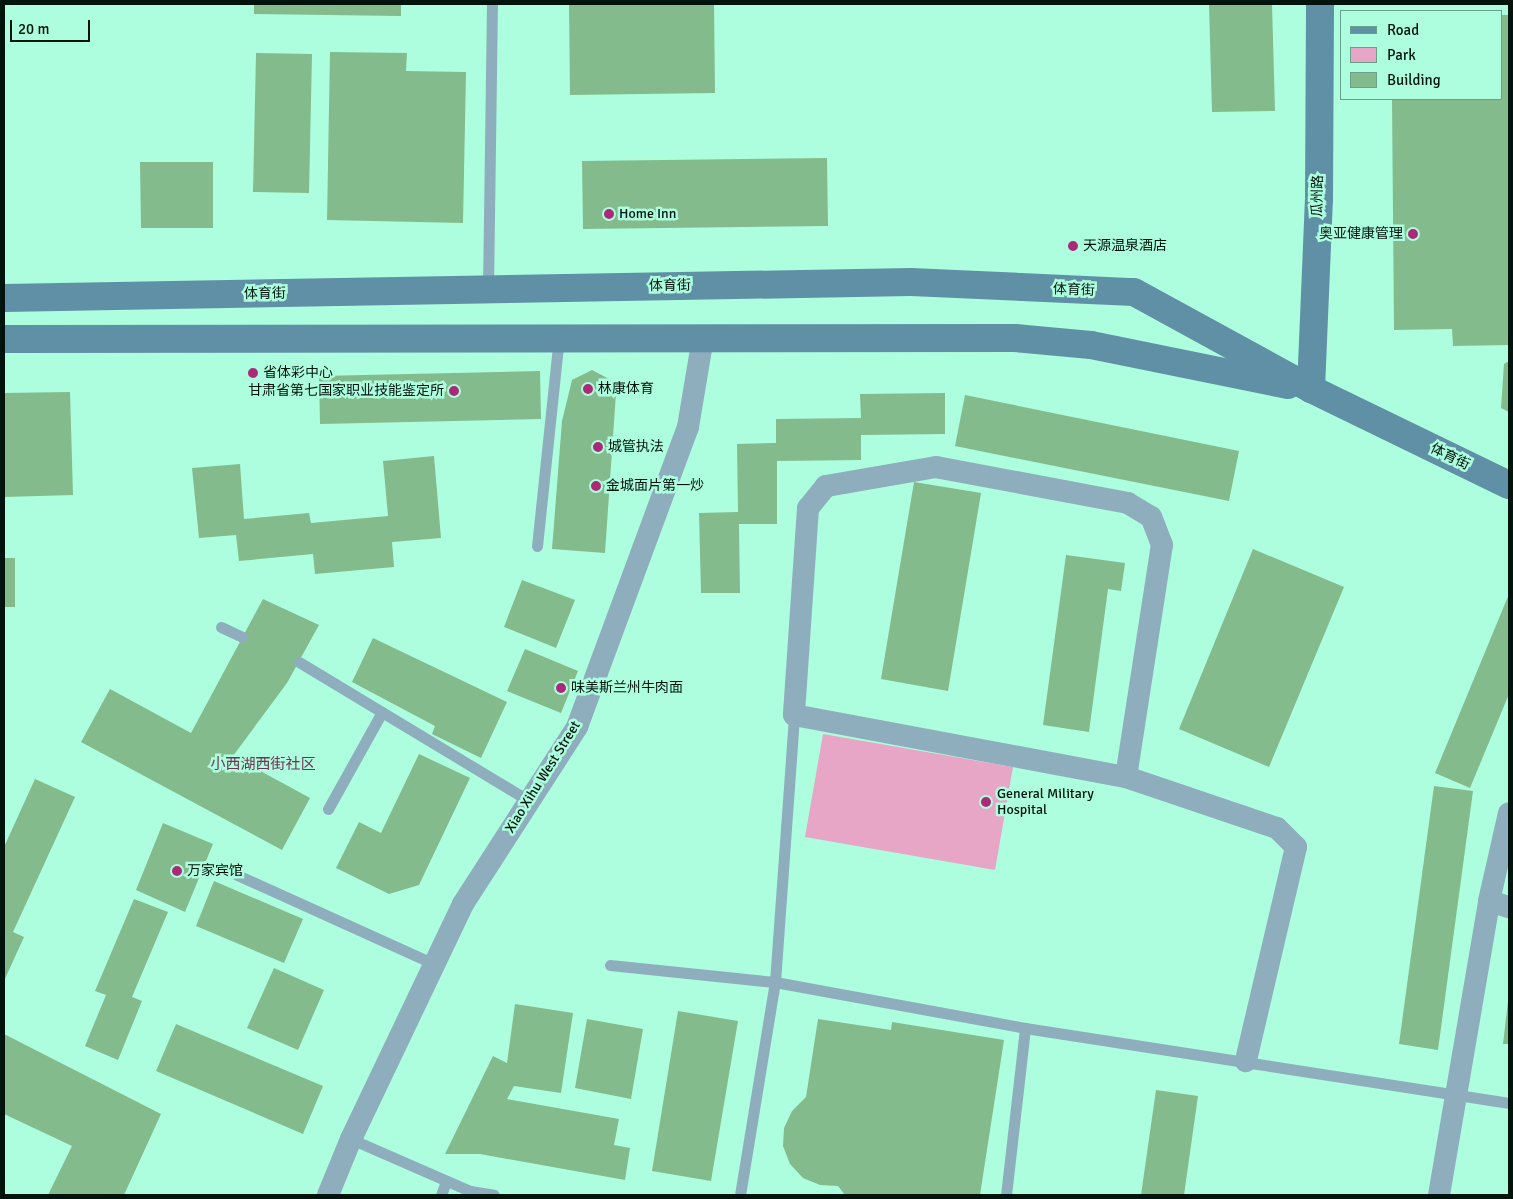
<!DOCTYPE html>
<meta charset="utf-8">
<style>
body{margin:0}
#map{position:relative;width:1513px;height:1199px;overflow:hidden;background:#adfedf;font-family:Signika,"Noto Sans SC",sans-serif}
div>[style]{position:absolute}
.green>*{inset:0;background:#e7a6c5}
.building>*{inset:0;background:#83bb8c}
.lane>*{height:11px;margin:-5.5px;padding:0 5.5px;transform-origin:5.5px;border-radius:5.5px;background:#8faebd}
.street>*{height:22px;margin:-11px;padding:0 11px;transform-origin:11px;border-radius:11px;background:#8faebd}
.secondary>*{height:28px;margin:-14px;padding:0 14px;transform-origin:14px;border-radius:14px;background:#6090a6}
.dots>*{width:14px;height:14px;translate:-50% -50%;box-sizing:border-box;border:2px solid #adfedf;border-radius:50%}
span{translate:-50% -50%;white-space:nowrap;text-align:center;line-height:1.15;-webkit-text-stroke:5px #adfedf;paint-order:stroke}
.street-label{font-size:14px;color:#00130c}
.poi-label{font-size:14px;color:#00130c}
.left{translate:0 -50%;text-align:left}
.right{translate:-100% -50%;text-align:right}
.neighbourhood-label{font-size:15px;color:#723254}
.frame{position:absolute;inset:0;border:5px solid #00130c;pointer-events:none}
.legend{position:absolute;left:1340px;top:10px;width:162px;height:90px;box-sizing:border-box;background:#adfedf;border:1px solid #68a08b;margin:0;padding:6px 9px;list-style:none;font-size:15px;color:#00130c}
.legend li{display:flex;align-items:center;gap:10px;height:25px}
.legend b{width:25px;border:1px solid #68a08b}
.scale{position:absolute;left:10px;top:20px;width:80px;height:22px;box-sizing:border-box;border:2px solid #00130c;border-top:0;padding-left:6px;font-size:15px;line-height:18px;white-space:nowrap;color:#00130c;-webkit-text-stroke:4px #adfedf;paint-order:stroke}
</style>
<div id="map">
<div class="green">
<i style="clip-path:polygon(823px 734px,1013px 767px,995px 870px,805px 837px)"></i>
</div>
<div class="building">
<i style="clip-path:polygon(254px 4px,401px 4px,401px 16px,254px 14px)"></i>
<i style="clip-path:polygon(569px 4px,714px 4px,715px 93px,570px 95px)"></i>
<i style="clip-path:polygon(1209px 4px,1272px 4px,1275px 111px,1212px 112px)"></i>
<i style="clip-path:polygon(1502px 15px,1509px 15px,1509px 345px,1453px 346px,1452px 329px,1394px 330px,1392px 99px,1502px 99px)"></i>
<i style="clip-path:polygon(330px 52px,407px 53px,406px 71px,466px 72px,463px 223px,327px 220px)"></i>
<i style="clip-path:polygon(256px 53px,312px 54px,309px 193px,253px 192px)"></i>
<i style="clip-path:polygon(827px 158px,828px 226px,583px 229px,582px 161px)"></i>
<i style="clip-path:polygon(140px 162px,213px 162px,213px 228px,141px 228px)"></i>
<i style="clip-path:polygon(1509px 361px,1509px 412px,1501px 408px,1504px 364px)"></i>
<i style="clip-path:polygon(592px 370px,611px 380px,616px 393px,605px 553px,552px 549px,562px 421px,572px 380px)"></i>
<i style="clip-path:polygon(540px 371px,541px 419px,320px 424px,319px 376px)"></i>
<i style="clip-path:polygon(70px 392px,73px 495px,4px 497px,4px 393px)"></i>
<i style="clip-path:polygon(945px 393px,945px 434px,861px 435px,861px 460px,777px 461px,777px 524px,739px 524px,740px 593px,701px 593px,699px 513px,738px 512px,737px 444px,776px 443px,776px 419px,861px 418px,860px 394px)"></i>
<i style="clip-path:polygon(965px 395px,1239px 451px,1229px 501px,955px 446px)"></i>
<i style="clip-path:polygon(434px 456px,441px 538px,392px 542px,394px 567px,315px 574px,313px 554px,239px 561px,236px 535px,199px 538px,192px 468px,240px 464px,244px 519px,309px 513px,311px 523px,388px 516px,383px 461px)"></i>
<i style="clip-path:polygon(914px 482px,981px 493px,948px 691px,881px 679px)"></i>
<i style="clip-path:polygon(1253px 549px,1344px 587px,1269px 767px,1179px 729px)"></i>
<i style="clip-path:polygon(1066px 555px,1125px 563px,1121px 591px,1108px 589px,1089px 732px,1043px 725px)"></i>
<i style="clip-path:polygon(4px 558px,15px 558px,15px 607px,4px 607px)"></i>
<i style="clip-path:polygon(522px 580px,575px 600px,556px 648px,504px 627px)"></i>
<i style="clip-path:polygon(1509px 594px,1509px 694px,1470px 788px,1435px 773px)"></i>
<i style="clip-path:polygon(263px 599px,319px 625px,287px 683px,233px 756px,310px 798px,282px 850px,81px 742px,110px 689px,191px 733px)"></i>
<i style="clip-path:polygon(373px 638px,507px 702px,481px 758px,432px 734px,435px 726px,352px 682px)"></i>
<i style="clip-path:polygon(525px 649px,578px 671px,561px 713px,507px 691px)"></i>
<i style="clip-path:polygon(419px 754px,470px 778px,419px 885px,389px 894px,336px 868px,359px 822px,381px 833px)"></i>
<i style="clip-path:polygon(35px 779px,75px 797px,13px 932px,24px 937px,4px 981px,4px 847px)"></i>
<i style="clip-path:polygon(1434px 786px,1473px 791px,1438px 1050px,1399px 1044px)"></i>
<i style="clip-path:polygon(163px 823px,213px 844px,185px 912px,136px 890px)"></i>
<i style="clip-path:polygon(214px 881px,303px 919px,284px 963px,196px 926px)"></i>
<i style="clip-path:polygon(134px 899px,168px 912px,132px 997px,142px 1001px,118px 1060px,85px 1046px,106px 995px,95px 991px)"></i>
<i style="clip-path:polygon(274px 968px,324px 990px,298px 1050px,247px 1028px)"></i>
<i style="clip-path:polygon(1508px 1001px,1509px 1001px,1509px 1044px,1503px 1044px)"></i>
<i style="clip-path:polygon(515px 1004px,573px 1013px,561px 1093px,514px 1086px,507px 1099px,619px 1119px,614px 1145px,630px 1148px,625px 1180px,480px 1154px,445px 1154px,493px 1056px,507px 1063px)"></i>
<i style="clip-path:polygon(678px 1011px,738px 1021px,711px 1181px,652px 1171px)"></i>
<i style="clip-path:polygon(587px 1019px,643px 1029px,631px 1099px,575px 1088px)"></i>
<i style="clip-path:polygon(818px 1019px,891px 1030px,892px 1022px,1004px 1040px,980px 1195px,845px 1195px,838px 1186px,820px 1185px,803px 1178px,790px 1164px,783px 1146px,784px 1128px,792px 1111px,806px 1097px)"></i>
<i style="clip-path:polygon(176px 1024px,323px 1086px,303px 1134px,156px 1071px)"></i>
<i style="clip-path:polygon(4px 1034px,161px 1114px,124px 1195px,48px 1195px,72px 1146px,4px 1114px)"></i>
<i style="clip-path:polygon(1156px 1090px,1198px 1096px,1184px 1195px,1141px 1195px)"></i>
</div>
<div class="lane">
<i style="left:488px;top:289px;width:285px;rotate:-89.2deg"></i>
<i style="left:537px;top:546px;width:209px;rotate:-84deg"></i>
<i style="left:221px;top:627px;width:23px;rotate:25deg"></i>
<i style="left:299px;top:662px;width:269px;rotate:31.1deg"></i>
<i style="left:328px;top:809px;width:111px;rotate:-60.9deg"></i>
<i style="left:224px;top:869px;width:230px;rotate:24.3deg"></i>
<i style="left:610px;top:965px;width:166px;rotate:5.9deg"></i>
<i style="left:775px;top:982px;width:254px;rotate:10.4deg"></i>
<i style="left:1025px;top:1028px;width:490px;rotate:8.8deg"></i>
<i style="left:351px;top:1139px;width:130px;rotate:23.6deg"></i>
<i style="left:470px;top:1191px;width:24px;rotate:9deg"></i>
<i style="left:441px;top:1195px;width:15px;rotate:-70deg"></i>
<i style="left:740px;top:1195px;width:216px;rotate:-80.7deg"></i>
<i style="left:775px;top:982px;width:268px;rotate:-85.9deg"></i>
<i style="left:1006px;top:1195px;width:168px;rotate:-83.5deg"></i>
</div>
<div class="street">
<i style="left:1126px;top:777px;width:235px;rotate:-81.2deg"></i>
<i style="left:1162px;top:545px;width:30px;rotate:-111deg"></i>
<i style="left:1151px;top:517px;width:27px;rotate:-149deg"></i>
<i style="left:1128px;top:503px;width:195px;rotate:-169.4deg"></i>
<i style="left:936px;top:467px;width:112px;rotate:170.2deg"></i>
<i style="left:826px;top:486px;width:28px;rotate:129deg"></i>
<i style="left:808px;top:508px;width:207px;rotate:93.9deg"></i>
<i style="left:794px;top:715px;width:338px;rotate:10.6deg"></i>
<i style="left:1126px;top:777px;width:159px;rotate:18.7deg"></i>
<i style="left:1277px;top:828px;width:27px;rotate:45deg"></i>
<i style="left:1296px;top:847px;width:220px;rotate:103.2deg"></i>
<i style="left:1489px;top:901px;width:21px;rotate:17deg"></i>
<i style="left:328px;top:1195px;width:61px;rotate:-67.7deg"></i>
<i style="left:351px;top:1139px;width:260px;rotate:-64.5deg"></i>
<i style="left:463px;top:904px;width:211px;rotate:-57.2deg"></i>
<i style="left:577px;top:727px;width:320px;rotate:-69.7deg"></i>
<i style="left:688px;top:427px;width:91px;rotate:-80.5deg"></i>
<i style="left:1439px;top:1195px;width:298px;rotate:-80.3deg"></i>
<i style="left:1489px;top:901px;width:90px;rotate:-77.2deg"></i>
</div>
<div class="secondary">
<i style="left:4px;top:298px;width:907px;rotate:-1.01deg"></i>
<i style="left:911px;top:282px;width:223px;rotate:2.6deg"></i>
<i style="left:1134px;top:292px;width:202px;rotate:28.7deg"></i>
<i style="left:1311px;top:389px;width:220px;rotate:25.9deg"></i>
<i style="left:4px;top:339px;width:1011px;rotate:-0.06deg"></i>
<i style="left:1015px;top:338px;width:76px;rotate:5.3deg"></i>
<i style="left:1091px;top:345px;width:201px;rotate:11.5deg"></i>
<i style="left:1311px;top:389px;width:190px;rotate:-87.6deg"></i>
<i style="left:1319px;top:199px;width:195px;rotate:-89.7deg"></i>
</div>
<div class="dots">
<i style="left:609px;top:214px;background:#ab2a77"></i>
<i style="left:1413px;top:234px;background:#ab2a77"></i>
<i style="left:1073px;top:246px;background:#ab2a77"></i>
<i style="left:253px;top:373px;background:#ab2a77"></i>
<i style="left:588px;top:389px;background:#ab2a77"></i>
<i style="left:454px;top:391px;background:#ab2a77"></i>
<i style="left:598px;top:447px;background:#ab2a77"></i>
<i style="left:596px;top:486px;background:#ab2a77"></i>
<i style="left:561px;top:688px;background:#ab2a77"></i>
<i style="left:986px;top:802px;background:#ab2a77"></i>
<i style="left:177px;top:871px;background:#ab2a77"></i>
</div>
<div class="street-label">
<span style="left:1318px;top:196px;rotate:-89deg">瓜州路</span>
<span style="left:670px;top:286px;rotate:-1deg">体育街</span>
<span style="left:1074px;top:290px;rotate:2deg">体育街</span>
<span style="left:265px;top:294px;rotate:-1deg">体育街</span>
<span style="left:1450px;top:457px;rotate:26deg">体育街</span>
<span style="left:543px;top:777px;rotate:-58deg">Xiao Xihu West Street</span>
</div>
<div class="poi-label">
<span class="left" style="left:619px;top:214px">Home Inn</span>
<span class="right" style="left:1403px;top:234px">奥亚健康管理</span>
<span class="left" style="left:1083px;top:246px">天源温泉酒店</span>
<span class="left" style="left:263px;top:373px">省体彩中心</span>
<span class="left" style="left:598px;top:389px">林康体育</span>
<span class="right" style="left:444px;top:391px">甘肃省第七国家职业技能鉴定所</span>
<span class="left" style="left:608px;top:447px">城管执法</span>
<span class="left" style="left:606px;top:486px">金城面片第一炒</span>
<span class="left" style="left:571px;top:688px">味美斯兰州牛肉面</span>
<span class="left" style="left:997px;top:802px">General Military<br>Hospital</span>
<span class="left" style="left:187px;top:871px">万家宾馆</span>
</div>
<div class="neighbourhood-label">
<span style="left:263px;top:765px">小西湖西街社区</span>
</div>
<div class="frame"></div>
<ul class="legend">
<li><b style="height:6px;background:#6090a6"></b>Road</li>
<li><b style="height:14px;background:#e7a6c5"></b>Park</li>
<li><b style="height:14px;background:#83bb8c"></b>Building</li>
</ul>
<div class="scale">20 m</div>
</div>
